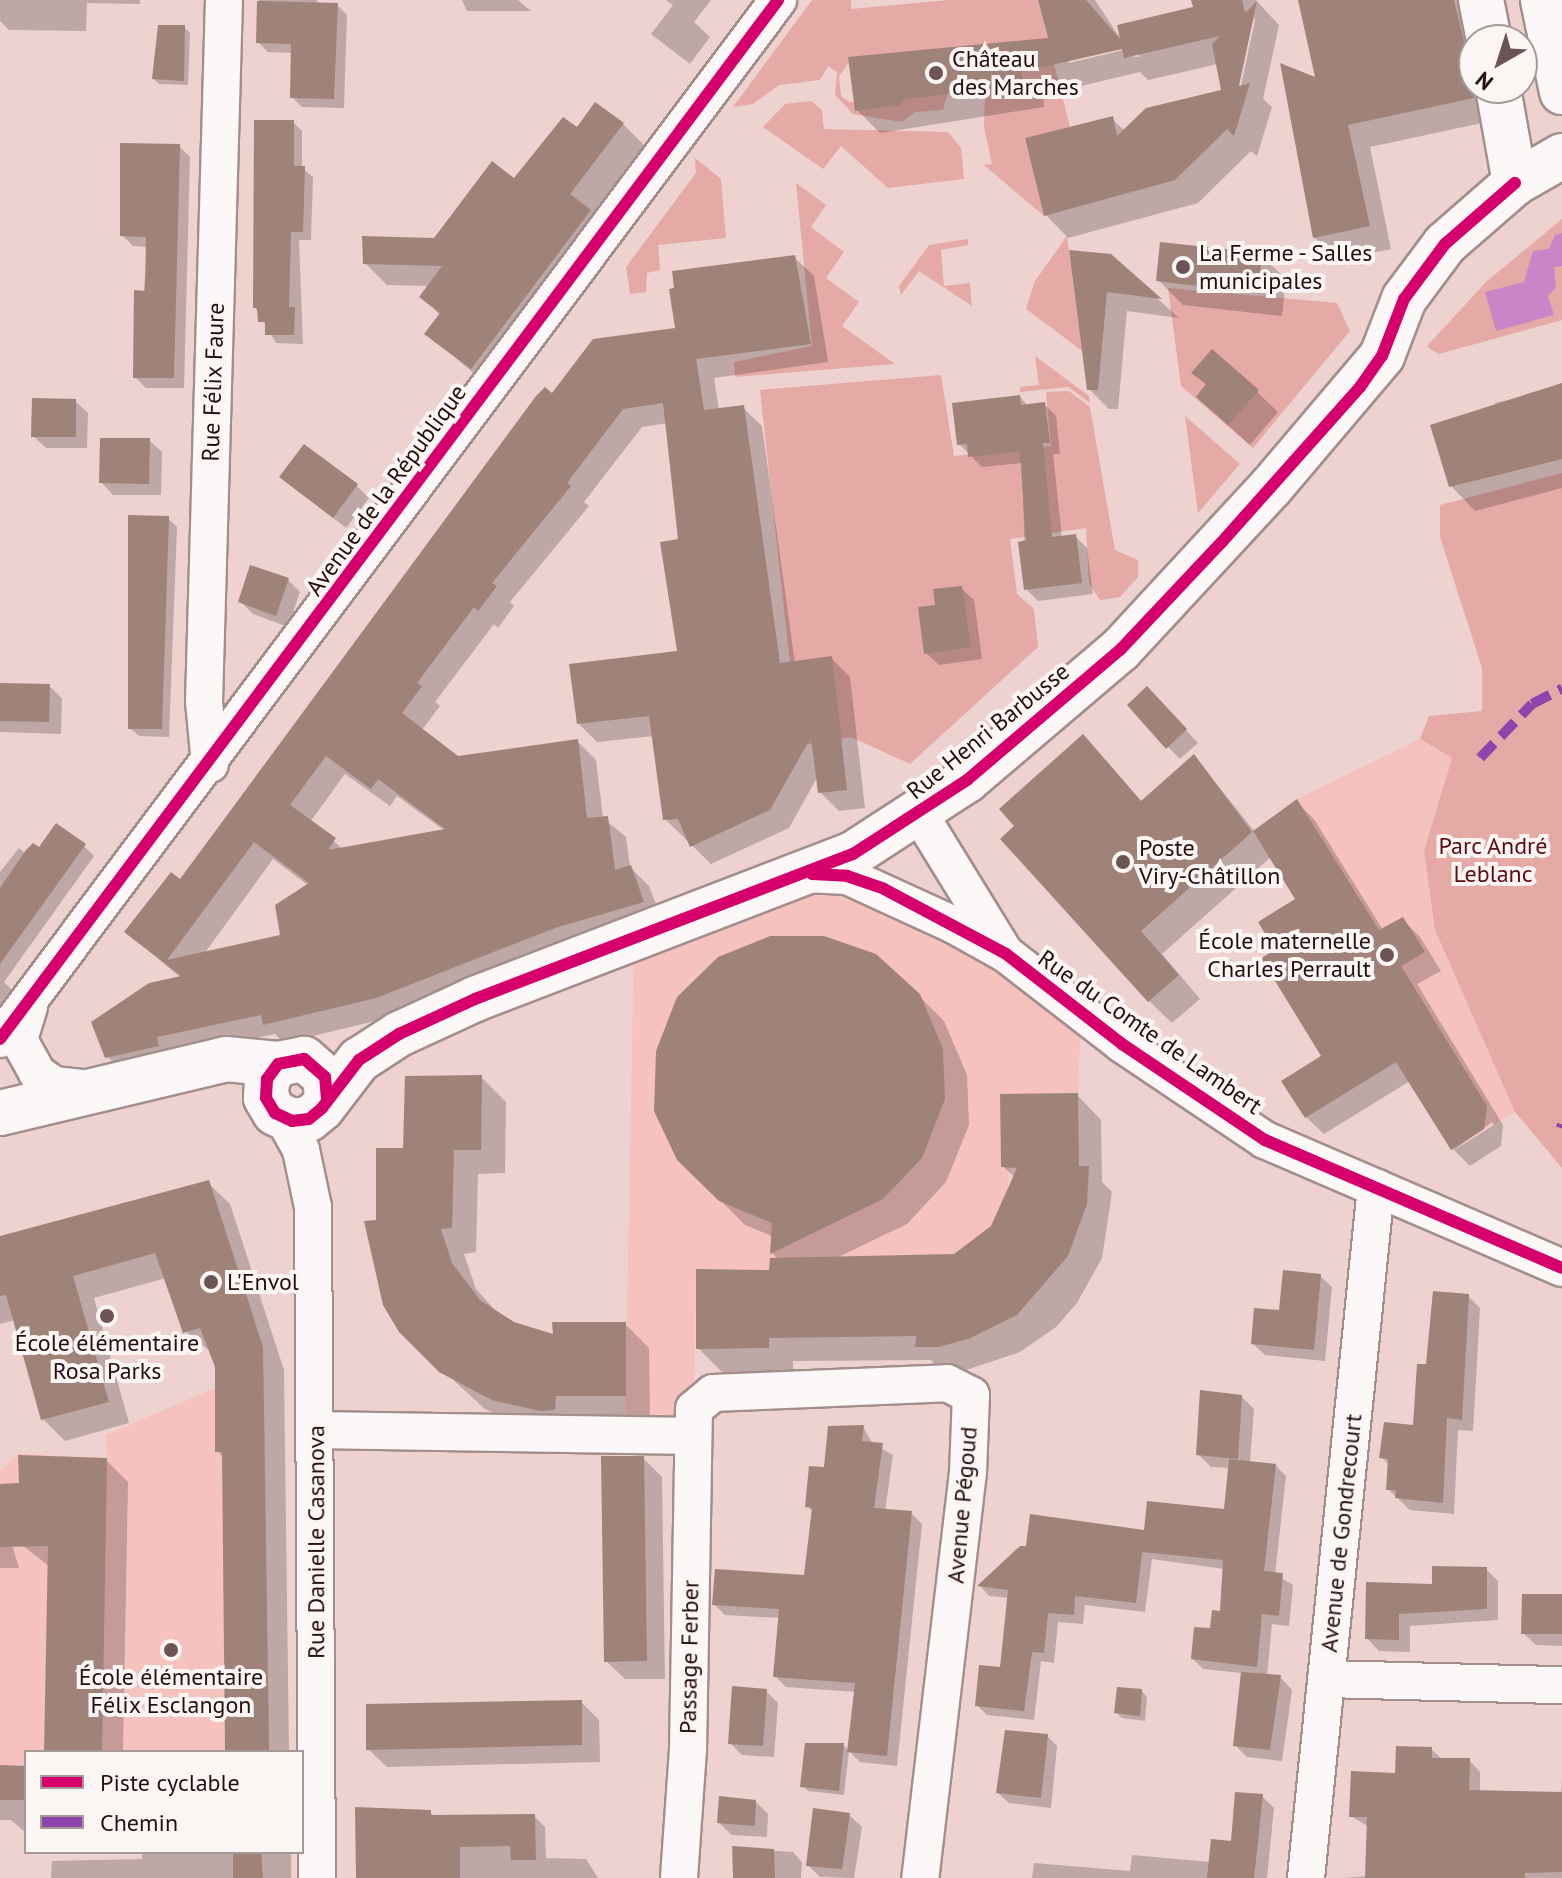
<!DOCTYPE html>
<meta charset="utf-8">
<style>
body{margin:0}
#map{position:relative;width:1562px;height:1878px;overflow:hidden;background:#edd2d0;font-family:"PT Sans",sans-serif}
div>[style]{position:absolute}
.built>*{inset:0;background:#f5c2be}
.green>*{inset:0;background:#e6aaa6}
.water>*{inset:0;background:#c985c8}
.shadow>*{inset:0;background:#0003}
.building>*{inset:0;background:#9f8278}
.roads{filter:drop-shadow(2px 0 #a48e8c) drop-shadow(-2px 0 #a48e8c) drop-shadow(0 2px #a48e8c) drop-shadow(0 -2px #a48e8c)}
.street>*{height:36px;margin:-18px;padding:0 18px;transform-origin:18px;border-radius:18px;background:#fcf8f8}
.secondary>*{height:44px;margin:-22px;padding:0 22px;transform-origin:22px;border-radius:22px;background:#fcf8f8}
.quiet>*{height:10px;margin-top:-5px;transform-origin:0;background:repeating-linear-gradient(90deg,#8e44ad 0 20px,transparent 0 30px)}
.cycleway>*{height:12px;margin:-6px;padding:0 6px;transform-origin:6px;border-radius:6px;background:#d6006c}
.dots>*{width:22px;height:22px;translate:-50% -50%;box-sizing:border-box;border:4px solid #fbf5f4;border-radius:50%}
span{translate:-50% -50%;white-space:nowrap;text-align:center;line-height:1.15;-webkit-text-stroke:8px #fbf5f4;paint-order:stroke}
.poi-label{font-size:24px;color:#25100f}
.left{translate:0 -50%;text-align:left}
.right{translate:-100% -50%;text-align:right}
.street-label{font-size:24px;color:#25100f}
.park-label{font-size:24px;color:#5f0912}
.legend{position:absolute;left:24px;top:1750px;width:280px;height:104px;box-sizing:border-box;background:#fbf5f4;border:2px solid #a59998;margin:0;padding:10px 14px;list-style:none;font-size:24px;color:#25100f}
.legend li{display:flex;align-items:center;gap:16px;height:40px}
.legend b{width:40px;border:2px solid #a59998}
.north{position:absolute;left:1458px;top:24px;width:80px;height:80px;box-sizing:border-box;background:#fbf5f4;border:2px solid #a59998;border-radius:50%;rotate:219deg;font-size:22px;font-weight:700;line-height:32px;text-align:center;color:#25100f}
.north::after{content:'';display:block;margin:auto;width:28px;height:36px;background:#6b5453;clip-path:polygon(50% 0,100% 100%,50% 72%,0 100%)}
</style>
<div id="map">
<div class="built">
<i style="clip-path:polygon(1420px 739px,1452px 758px,1424px 851px,1435px 930px,1515px 1112px,1451px 1150px,1253px 831px,1297px 799px)"></i>
<i style="clip-path:polygon(evenodd,847px 876px,1081px 1015px,1078px 1093px,1000px 1095px,1001px 1166px,1010px 1167px,1007px 1194px,991px 1226px,954px 1254px,769px 1270px,696px 1269px,694px 1424px,625px 1422px,634px 940px,847px 876px,770px 936px,824px 936px,876px 954px,920px 994px,943px 1049px,945px 1099px,922px 1158px,883px 1199px,831px 1224px,776px 1225px,719px 1201px,677px 1160px,654px 1111px,656px 1052px,677px 997px,718px 957px,770px 936px)"></i>
<i style="clip-path:polygon(264px 1375px,269px 1752px,26px 1752px,26px 1800px,0 1799px,0 1471px,18px 1454px,107px 1458px,106px 1435px,215px 1388px)"></i>
</div>
<div class="green">
<i style="clip-path:polygon(812px 0,851px 0,851px 9px,949px 0,1038px 0,1070px 127px,1025px 138px,1044px 216px,984px 165px,992px 164px,984px 127px,985px 89px,853px 57px,839px 76px,841px 96px,849px 102px,948px 93px,943px 110px,915px 112px,902px 122px,853px 114px,835px 95px,837px 72px,828px 66px,820px 80px,779px 85px,753px 104px,733px 107px)"></i>
<i style="clip-path:polygon(811px 101px,822px 110px,824px 129px,948px 132px,961px 148px,964px 179px,888px 188px,841px 146px,823px 169px,763px 127px,785px 104px)"></i>
<i style="clip-path:polygon(695px 158px,721px 179px,726px 238px,658px 245px,660px 270px,647px 273px,646px 292px,630px 294px,626px 267px,696px 173px)"></i>
<i style="clip-path:polygon(796px 183px,826px 205px,811px 227px,844px 252px,826px 278px,859px 302px,842px 326px,895px 364px,735px 377px,734px 362px,812px 346px)"></i>
<i style="clip-path:polygon(1562px 219px,1562px 320px,1439px 354px,1430px 349px,1427px 346px,1487px 281px)"></i>
<i style="clip-path:polygon(1067px 236px,1081px 344px,1085px 353px,1026px 309px,1035px 281px)"></i>
<i style="clip-path:polygon(968px 239px,968px 245px,941px 250px,944px 286px,970px 283px,972px 306px,919px 271px,901px 295px,899px 286px,929px 245px)"></i>
<i style="clip-path:polygon(1168px 288px,1337px 303px,1350px 331px,1253px 448px,1181px 386px)"></i>
<i style="clip-path:polygon(1035px 356px,1089px 396px,1090px 403px,1068px 387px,1020px 392px,1020px 387px,1039px 385px)"></i>
<i style="clip-path:polygon(941px 375px,954px 456px,1051px 446px,1046px 392px,1069px 391px,1090px 407px,1115px 550px,1138px 560px,1138px 577px,1120px 597px,1100px 600px,1089px 583px,1086px 528px,1010px 539px,1017px 594px,1034px 609px,1038px 647px,910px 764px,851px 737px,799px 746px,760px 390px)"></i>
<i style="clip-path:polygon(1185px 416px,1240px 464px,1198px 513px)"></i>
<i style="clip-path:polygon(1562px 473px,1562px 1168px,1515px 1112px,1435px 930px,1424px 851px,1452px 758px,1420px 739px,1429px 716px,1482px 711px,1482px 668px,1440px 537px,1440px 505px)"></i>
</div>
<div class="water">
<i style="clip-path:polygon(1562px 233px,1562px 266px,1554px 267px,1556px 287px,1548px 296px,1554px 315px,1496px 331px,1485px 292px,1524px 282px,1533px 251px,1549px 249px,1555px 235px)"></i>
</div>
<div class="shadow">
<i style="clip-path:polygon(0 0,140px 0,140px 4px,87px 3px,86px 31px,9px 30px,0 21px)"></i>
<i style="clip-path:polygon(259px 0,317px 0,317px 4px,337px 5px,347px 15px,344px 108px,302px 107px,292px 97px,293px 53px,268px 52px,258px 42px)"></i>
<i style="clip-path:polygon(462px 0,518px 0,531px 11px,467px 11px)"></i>
<i style="clip-path:polygon(666px 0,711px 0,694px 22px,710px 37px,690px 64px,651px 34px,673px 5px)"></i>
<i style="clip-path:polygon(evenodd,1040px 0,1095px 0,1122px 41px,1195px 9px,1193px 0,1256px 0,1279px 25px,1263px 99px,1272px 107px,1257px 156px,1251px 151px,1198px 203px,1068px 238px,1046px 215px,1112px 119px,1125px 131px,1223px 92px,1218px 64px,1148px 80px,1140px 72px,1043px 95px,1044px 107px,880px 133px,857px 110px,1050px 39px,1040px 0,1252px 16px,1255px 20px,1240px 90px,1236px 89px,1252px 16px,1040px 0,1131px 45px,1132px 48px,1069px 63px,1069px 59px,1131px 45px,1040px 0,1137px 53px,1140px 57px,1126px 56px,1137px 53px)"></i>
<i style="clip-path:polygon(1300px 0,1470px 0,1474px 88px,1489px 88px,1496px 120px,1370px 147px,1391px 249px,1337px 260px,1314px 237px,1318px 80px)"></i>
<i style="clip-path:polygon(184px 27px,190px 33px,188px 85px,159px 84px,154px 79px)"></i>
<i style="clip-path:polygon(293px 122px,302px 131px,302px 168px,313px 177px,311px 240px,299px 240px,303px 344px,276px 343px,255px 307px)"></i>
<i style="clip-path:polygon(623px 124px,645px 146px,593px 215px,612px 233px,494px 390px,427px 334px,441px 316px,421px 296px,429px 286px,387px 285px,365px 263px,435px 240px,577px 129px)"></i>
<i style="clip-path:polygon(179px 146px,190px 157px,184px 388px,146px 388px,135px 377px,148px 247px,133px 246px,122px 235px)"></i>
<i style="clip-path:polygon(1261px 255px,1286px 279px,1282px 316px,1183px 305px,1158px 280px)"></i>
<i style="clip-path:polygon(1110px 256px,1179px 318px,1127px 311px,1118px 409px,1109px 409px,1089px 389px)"></i>
<i style="clip-path:polygon(evenodd,795px 258px,814px 276px,828px 362px,714px 378px,719px 410px,743px 408px,762px 426px,795px 663px,831px 658px,850px 677px,865px 808px,839px 811px,820px 792px,818px 776px,789px 828px,711px 864px,665px 819px,654px 736px,597px 742px,579px 724px,680px 652px,680px 541px,668px 423px,642px 427px,584px 502px,589px 506px,510px 602px,514px 606px,498px 628px,494px 624px,435px 702px,440px 706px,422px 730px,458px 758px,577px 741px,596px 760px,603px 818px,626px 837px,630px 867px,649px 886px,662px 920px,396px 1016px,284px 1043px,275px 1034px,175px 1055px,126px 1075px,107px 1056px,181px 978px,127px 932px,180px 882px,552px 396px,677px 330px,795px 258px,345px 774px,390px 806px,397px 796px,445px 831px,343px 849px,310px 822px,345px 774px,795px 258px,273px 859px,309px 886px,283px 937px,204px 954px,273px 859px)"></i>
<i style="clip-path:polygon(1194px 373px,1257px 392px,1278px 412px,1250px 445px,1219px 417px,1207px 386px)"></i>
<i style="clip-path:polygon(1562px 388px,1562px 488px,1475px 511px,1451px 486px,1497px 409px,1495px 403px)"></i>
<i style="clip-path:polygon(1020px 397px,1028px 406px,1044px 404px,1056px 416px,1060px 454px,1053px 454px,1062px 538px,1075px 536px,1087px 548px,1093px 594px,1038px 601px,1026px 589px,1022px 463px,982px 467px,959px 444px)"></i>
<i style="clip-path:polygon(75px 401px,88px 413px,87px 448px,46px 448px,33px 436px)"></i>
<i style="clip-path:polygon(149px 440px,162px 452px,161px 495px,113px 495px,101px 482px)"></i>
<i style="clip-path:polygon(282px 477px,357px 486px,369px 498px,346px 528px)"></i>
<i style="clip-path:polygon(130px 517px,168px 518px,177px 527px,169px 737px,139px 736px,130px 728px)"></i>
<i style="clip-path:polygon(288px 580px,300px 592px,288px 627px,253px 614px,241px 602px)"></i>
<i style="clip-path:polygon(961px 588px,974px 600px,982px 659px,939px 665px,926px 653px,938px 607px)"></i>
<i style="clip-path:polygon(0 685px,49px 686px,62px 698px,61px 734px,0 732px)"></i>
<i style="clip-path:polygon(1159px 701px,1198px 743px,1180px 759px,1168px 747px)"></i>
<i style="clip-path:polygon(1194px 756px,1255px 832px,1296px 802px,1314px 819px,1383px 930px,1402px 919px,1420px 937px,1441px 971px,1417px 984px,1503px 1125px,1501px 1146px,1470px 1166px,1454px 1150px,1494px 1125px,1492px 1122px,1454px 1150px,1410px 1081px,1324px 1134px,1306px 1117px,1324px 1056px,1278px 950px,1298px 900px,1271px 857px,1162px 954px,1200px 999px,1172px 1023px,1149px 1001px,1105px 759px,1142px 802px)"></i>
<i style="clip-path:polygon(84px 846px,94px 856px,4px 982px,15px 993px,0 1025px,0 872px,19px 848px,27px 854px)"></i>
<i style="clip-path:polygon(919px 996px,944px 1021px,967px 1075px,969px 1125px,946px 1182px,907px 1224px,834px 1259px,955px 1256px,992px 1227px,1015px 1178px,1003px 1166px,1077px 1095px,1101px 1120px,1102px 1182px,1112px 1192px,1102px 1258px,1077px 1303px,1056px 1327px,1020px 1352px,963px 1371px,942px 1371px,931px 1360px,793px 1361px,793px 1372px,723px 1373px,698px 1348px,779px 1260px,772px 1253px,774px 1237px,745px 1225px,679px 1158px)"></i>
<i style="clip-path:polygon(481px 1077px,506px 1102px,505px 1173px,478px 1174px,476px 1252px,464px 1254px,476px 1289px,504px 1320px,556px 1336px,625px 1324px,649px 1348px,650px 1419px,518px 1424px,485px 1409px,427px 1356px,385px 1304px,366px 1223px,378px 1222px,405px 1150px)"></i>
<i style="clip-path:polygon(208px 1183px,230px 1204px,284px 1370px,289px 1752px,227px 1752px,224px 1458px,217px 1451px,217px 1366px,211px 1352px,185px 1331px,166px 1278px,94px 1298px,129px 1423px,65px 1441px,43px 1419px,15px 1320px,0 1324px,0 1242px)"></i>
<i style="clip-path:polygon(1320px 1276px,1332px 1287px,1325px 1361px,1265px 1355px,1253px 1344px)"></i>
<i style="clip-path:polygon(1468px 1296px,1480px 1308px,1473px 1431px,1458px 1430px,1454px 1514px,1410px 1510px,1388px 1489px,1390px 1466px,1382px 1457px,1415px 1427px,1427px 1367px)"></i>
<i style="clip-path:polygon(1242px 1397px,1254px 1409px,1250px 1463px,1275px 1465px,1286px 1476px,1275px 1574px,1293px 1585px,1289px 1626px,1272px 1624px,1267px 1676px,1280px 1677px,1292px 1690px,1282px 1761px,1247px 1757px,1235px 1745px,1242px 1673px,1203px 1669px,1193px 1659px,1222px 1614px,1224px 1569px,1152px 1559px,1145px 1612px,1085px 1605px,1083px 1624px,1058px 1622px,1054px 1663px,1041px 1661px,1034px 1720px,987px 1715px,977px 1705px,1002px 1670px,1009px 1598px,989px 1596px,980px 1586px,1020px 1548px,1146px 1532px,1225px 1511px,1230px 1468px,1211px 1467px,1198px 1454px)"></i>
<i style="clip-path:polygon(863px 1427px,873px 1444px,893px 1455px,885px 1511px,911px 1513px,922px 1524px,897px 1766px,860px 1762px,849px 1751px,844px 1795px,808px 1791px,803px 1786px,843px 1745px,850px 1751px,856px 1692px,786px 1687px,775px 1676px,780px 1618px,725px 1615px,714px 1604px,806px 1577px,814px 1513px,807px 1506px,826px 1470px)"></i>
<i style="clip-path:polygon(643px 1458px,662px 1477px,665px 1679px,625px 1679px,606px 1661px)"></i>
<i style="clip-path:polygon(106px 1460px,128px 1482px,123px 1752px,46px 1752px,50px 1567px,22px 1545px)"></i>
<i style="clip-path:polygon(0 1504px,19px 1568px,0 1568px)"></i>
<i style="clip-path:polygon(1486px 1569px,1498px 1581px,1498px 1620px,1410px 1626px,1410px 1652px,1379px 1651px,1367px 1638px,1434px 1586px)"></i>
<i style="clip-path:polygon(1562px 1596px,1562px 1646px,1536px 1645px,1523px 1633px)"></i>
<i style="clip-path:polygon(766px 1691px,778px 1703px,774px 1757px,742px 1755px,730px 1743px)"></i>
<i style="clip-path:polygon(1142px 1691px,1147px 1697px,1145px 1721px,1122px 1718px,1116px 1712px)"></i>
<i style="clip-path:polygon(581px 1702px,599px 1720px,600px 1762px,387px 1767px,368px 1749px)"></i>
<i style="clip-path:polygon(1047px 1736px,1057px 1746px,1051px 1808px,1009px 1803px,998px 1793px)"></i>
<i style="clip-path:polygon(1431px 1749px,1443px 1760px,1469px 1760px,1480px 1772px,1480px 1792px,1561px 1794px,1562px 1777px,1562px 1878px,1343px 1878px,1367px 1876px,1369px 1827px,1351px 1816px)"></i>
<i style="clip-path:polygon(0 1767px,26px 1768px,26px 1833px,11px 1820px,0 1820px)"></i>
<i style="clip-path:polygon(1262px 1796px,1274px 1808px,1267px 1878px,1032px 1878px,1034px 1863px,1130px 1871px,1132px 1855px,1210px 1862px,1233px 1843px)"></i>
<i style="clip-path:polygon(756px 1802px,768px 1814px,767px 1837px,732px 1835px,719px 1823px)"></i>
<i style="clip-path:polygon(430px 1812px,435px 1817px,534px 1816px,545px 1827px,546px 1858px,586px 1859px,598px 1878px,358px 1878px)"></i>
<i style="clip-path:polygon(849px 1815px,862px 1827px,854px 1878px,820px 1877px,808px 1865px)"></i>
<i style="clip-path:polygon(734px 1848px,793px 1852px,802px 1862px,801px 1878px,735px 1878px)"></i>
<i style="clip-path:polygon(142px 1852px,291px 1852px,291px 1878px,51px 1878px,52px 1861px,142px 1859px)"></i>
</div>
<div class="building">
<i style="clip-path:polygon(1038px 0,1086px 0,1120px 39px,1117px 25px,1193px 7px,1191px 0,1242px 0,1245px 13px,1257px 1px,1239px 86px,1250px 83px,1234px 136px,1227px 129px,1175px 180px,1044px 216px,1025px 138px,1113px 116px,1117px 136px,1146px 108px,1221px 90px,1212px 44px,1220px 36px,1124px 58px,1122px 49px,1021px 72px,1023px 85px,905px 99px,900px 105px,855px 111px,848px 57px,1048px 38px)"></i>
<i style="clip-path:polygon(1298px 0,1454px 0,1474px 83px,1474px 98px,1348px 125px,1370px 226px,1313px 238px,1280px 63px,1315px 77px)"></i>
<i style="clip-path:polygon(257px 1px,338px 3px,334px 99px,290px 98px,291px 44px,256px 43px)"></i>
<i style="clip-path:polygon(158px 25px,185px 25px,184px 81px,152px 79px)"></i>
<i style="clip-path:polygon(595px 102px,624px 123px,570px 194px,591px 210px,471px 369px,424px 334px,440px 313px,419px 297px,442px 266px,363px 264px,362px 236px,434px 238px,492px 161px,514px 178px,563px 117px,577px 127px)"></i>
<i style="clip-path:polygon(254px 120px,294px 120px,294px 166px,305px 166px,303px 232px,291px 232px,289px 307px,295px 307px,294px 335px,265px 335px,265px 322px,258px 322px,257px 308px,253px 308px)"></i>
<i style="clip-path:polygon(120px 143px,180px 144px,174px 378px,133px 378px,134px 290px,145px 291px,146px 237px,120px 236px)"></i>
<i style="clip-path:polygon(1160px 242px,1262px 253px,1258px 293px,1156px 281px)"></i>
<i style="clip-path:polygon(1069px 250px,1111px 254px,1162px 299px,1107px 292px,1098px 390px,1087px 390px)"></i>
<i style="clip-path:polygon(evenodd,795px 255px,811px 344px,696px 359px,704px 410px,744px 405px,780px 663px,832px 656px,847px 790px,818px 793px,811px 737px,770px 810px,690px 847px,678px 819px,663px 820px,649px 716px,577px 724px,569px 664px,677px 651px,660px 542px,678px 539px,663px 403px,623px 409px,567px 483px,571px 486px,492px 583px,497px 586px,478px 611px,474px 607px,417px 683px,422px 686px,402px 713px,458px 756px,578px 739px,587px 818px,608px 816px,615px 870px,631px 865px,644px 902px,555px 928px,376px 998px,263px 1025px,261px 1015px,157px 1037px,159px 1046px,105px 1058px,91px 1022px,149px 983px,181px 976px,124px 932px,171px 872px,180px 879px,536px 396px,545px 387px,552px 393px,593px 339px,675px 328px,669px 289px,674px 288px,672px 271px,795px 255px,326px 756px,371px 789px,378px 779px,445px 829px,328px 850px,336px 838px,290px 805px,326px 756px,795px 255px,254px 842px,309px 883px,275px 905px,280px 935px,167px 960px,254px 842px)"></i>
<i style="clip-path:polygon(1212px 349px,1259px 390px,1228px 425px,1196px 397px,1206px 384px,1191px 373px)"></i>
<i style="clip-path:polygon(1562px 383px,1562px 459px,1449px 487px,1430px 425px)"></i>
<i style="clip-path:polygon(1020px 395px,1021px 405px,1045px 402px,1050px 443px,1043px 443px,1052px 537px,1076px 534px,1082px 583px,1024px 590px,1018px 542px,1026px 540px,1020px 451px,968px 457px,967px 444px,957px 445px,952px 403px)"></i>
<i style="clip-path:polygon(32px 398px,76px 399px,76px 437px,31px 437px)"></i>
<i style="clip-path:polygon(100px 438px,150px 438px,149px 484px,99px 483px)"></i>
<i style="clip-path:polygon(304px 444px,358px 484px,333px 518px,279px 477px)"></i>
<i style="clip-path:polygon(128px 515px,169px 516px,162px 729px,128px 729px)"></i>
<i style="clip-path:polygon(250px 565px,289px 578px,276px 616px,238px 602px)"></i>
<i style="clip-path:polygon(962px 586px,971px 647px,924px 654px,918px 607px,935px 605px,933px 589px)"></i>
<i style="clip-path:polygon(0 683px,50px 684px,49px 722px,0 721px)"></i>
<i style="clip-path:polygon(1147px 686px,1187px 729px,1166px 749px,1127px 705px)"></i>
<i style="clip-path:polygon(1083px 734px,1141px 801px,1194px 754px,1252px 832px,1141px 931px,1179px 975px,1148px 1002px,1000px 839px,1014px 826px,999px 809px)"></i>
<i style="clip-path:polygon(1297px 799px,1379px 930px,1403px 917px,1425px 952px,1401px 966px,1487px 1106px,1484px 1129px,1451px 1150px,1396px 1062px,1305px 1118px,1281px 1081px,1321px 1056px,1261px 958px,1275px 950px,1258px 922px,1295px 899px,1253px 831px)"></i>
<i style="clip-path:polygon(56px 823px,86px 844px,0 964px,0 888px,26px 850px,33px 843px,39px 847px)"></i>
<i style="clip-path:polygon(770px 936px,824px 936px,876px 954px,920px 994px,943px 1049px,945px 1099px,922px 1158px,883px 1199px,770px 1254px,772px 1223px,719px 1201px,677px 1160px,654px 1111px,656px 1051px,677px 997px,718px 957px)"></i>
<i style="clip-path:polygon(482px 1075px,481px 1150px,454px 1150px,452px 1228px,441px 1229px,452px 1263px,480px 1300px,514px 1322px,553px 1334px,552px 1322px,626px 1322px,626px 1396px,556px 1396px,555px 1410px,540px 1411px,492px 1400px,439px 1372px,399px 1332px,383px 1305px,364px 1221px,376px 1220px,376px 1148px,403px 1148px,405px 1076px)"></i>
<i style="clip-path:polygon(1078px 1093px,1079px 1166px,1089px 1166px,1087px 1204px,1068px 1256px,1017px 1315px,968px 1339px,938px 1347px,915px 1347px,916px 1336px,769px 1338px,769px 1348px,696px 1349px,696px 1269px,769px 1270px,770px 1258px,954px 1254px,991px 1226px,1017px 1168px,1001px 1167px,1000px 1094px)"></i>
<i style="clip-path:polygon(209px 1180px,263px 1347px,269px 1752px,225px 1752px,222px 1452px,215px 1452px,215px 1367px,200px 1328px,183px 1333px,155px 1253px,73px 1276px,109px 1402px,41px 1420px,6px 1295px,0 1296px,0 1236px)"></i>
<i style="clip-path:polygon(1283px 1270px,1321px 1274px,1314px 1350px,1251px 1344px,1254px 1308px,1279px 1310px)"></i>
<i style="clip-path:polygon(1433px 1291px,1469px 1294px,1462px 1420px,1447px 1418px,1443px 1503px,1395px 1498px,1396px 1490px,1386px 1490px,1388px 1459px,1379px 1458px,1384px 1422px,1413px 1425px,1417px 1364px,1426px 1364px)"></i>
<i style="clip-path:polygon(1200px 1390px,1242px 1395px,1238px 1459px,1196px 1455px)"></i>
<i style="clip-path:polygon(864px 1425px,862px 1441px,883px 1443px,874px 1508px,912px 1511px,887px 1756px,847px 1752px,855px 1683px,773px 1677px,779px 1609px,712px 1605px,715px 1569px,804px 1575px,812px 1508px,805px 1507px,809px 1466px,824px 1467px,828px 1426px)"></i>
<i style="clip-path:polygon(18px 1455px,107px 1458px,102px 1752px,44px 1752px,48px 1546px,0 1547px,0 1484px,19px 1483px)"></i>
<i style="clip-path:polygon(601px 1456px,644px 1456px,647px 1661px,604px 1662px)"></i>
<i style="clip-path:polygon(1229px 1459px,1276px 1464px,1264px 1571px,1283px 1573px,1279px 1616px,1262px 1614px,1257px 1667px,1191px 1659px,1194px 1627px,1210px 1628px,1212px 1610px,1220px 1611px,1223px 1560px,1142px 1552px,1143px 1544px,1136px 1603px,1075px 1596px,1074px 1615px,1048px 1613px,1044px 1653px,1032px 1652px,1024px 1711px,975px 1706px,979px 1665px,1000px 1667px,1008px 1590px,977px 1586px,1020px 1546px,1026px 1546px,1030px 1514px,1144px 1530px,1147px 1501px,1224px 1509px)"></i>
<i style="clip-path:polygon(1432px 1566px,1487px 1567px,1487px 1609px,1399px 1614px,1399px 1640px,1365px 1639px,1366px 1582px,1432px 1584px)"></i>
<i style="clip-path:polygon(1522px 1594px,1562px 1594px,1562px 1634px,1521px 1634px)"></i>
<i style="clip-path:polygon(1241px 1672px,1281px 1675px,1270px 1750px,1233px 1746px)"></i>
<i style="clip-path:polygon(732px 1686px,767px 1689px,763px 1746px,728px 1744px)"></i>
<i style="clip-path:polygon(1117px 1687px,1142px 1689px,1140px 1716px,1114px 1713px)"></i>
<i style="clip-path:polygon(582px 1700px,582px 1745px,366px 1750px,366px 1704px)"></i>
<i style="clip-path:polygon(1005px 1730px,1048px 1734px,1041px 1798px,996px 1793px)"></i>
<i style="clip-path:polygon(805px 1743px,844px 1743px,839px 1791px,800px 1787px)"></i>
<i style="clip-path:polygon(1396px 1746px,1432px 1747px,1432px 1758px,1470px 1758px,1469px 1790px,1562px 1792px,1562px 1872px,1525px 1873px,1525px 1878px,1365px 1878px,1367px 1817px,1349px 1817px,1351px 1771px,1395px 1773px)"></i>
<i style="clip-path:polygon(0 1765px,26px 1766px,26px 1800px,0 1800px)"></i>
<i style="clip-path:polygon(1235px 1792px,1263px 1794px,1254px 1878px,1207px 1878px,1211px 1839px,1231px 1841px)"></i>
<i style="clip-path:polygon(719px 1796px,756px 1800px,755px 1826px,717px 1823px)"></i>
<i style="clip-path:polygon(355px 1807px,431px 1810px,431px 1815px,535px 1814px,536px 1860px,511px 1860px,510px 1846px,460px 1847px,460px 1878px,356px 1878px)"></i>
<i style="clip-path:polygon(813px 1808px,850px 1813px,842px 1869px,806px 1866px)"></i>
<i style="clip-path:polygon(732px 1846px,774px 1849px,775px 1878px,733px 1878px)"></i>
<i style="clip-path:polygon(233px 1852px,261px 1852px,263px 1878px,233px 1878px)"></i>
</div>
<div class="roads">
<div class="street">
<i style="left:210px;top:764px;width:62px;rotate:-95.5deg"></i>
<i style="left:204px;top:702px;width:702px;rotate:-88.37deg"></i>
<i style="left:920px;top:815px;width:158px;rotate:58.4deg"></i>
<i style="left:804px;top:874px;width:43px;rotate:2.7deg"></i>
<i style="left:847px;top:876px;width:118px;rotate:24.6deg"></i>
<i style="left:954px;top:925px;width:60px;rotate:29.1deg"></i>
<i style="left:1006px;top:954px;width:147px;rotate:37.8deg"></i>
<i style="left:1122px;top:1044px;width:172px;rotate:33.9deg"></i>
<i style="left:1265px;top:1140px;width:323px;rotate:23.3deg"></i>
<i style="left:29px;top:1007px;width:34px;rotate:107deg"></i>
<i style="left:19px;top:1040px;width:38px;rotate:61deg"></i>
<i style="left:37px;top:1073px;width:21px;rotate:35deg"></i>
<i style="left:54px;top:1085px;width:39px;rotate:6deg"></i>
<i style="left:0;top:1039px;width:1298px;rotate:-53.17deg"></i>
<i style="left:284px;top:1119px;width:35px;rotate:61deg"></i>
<i style="left:301px;top:1150px;width:58px;rotate:78.1deg"></i>
<i style="left:313px;top:1207px;width:671px;rotate:89.66deg"></i>
<i style="left:316px;top:1430px;width:376px;rotate:0.9deg"></i>
<i style="left:1326px;top:1679px;width:236px;rotate:1.5deg"></i>
<i style="left:679px;top:1878px;width:128px;rotate:-86deg"></i>
<i style="left:688px;top:1750px;width:341px;rotate:-89deg"></i>
<i style="left:694px;top:1409px;width:25px;rotate:-40deg"></i>
<i style="left:713px;top:1393px;width:234px;rotate:-2.4deg"></i>
<i style="left:947px;top:1383px;width:27px;rotate:27deg"></i>
<i style="left:971px;top:1395px;width:77px;rotate:92.2deg"></i>
<i style="left:968px;top:1472px;width:409px;rotate:96.7deg"></i>
<i style="left:1306px;top:1878px;width:694px;rotate:-84.21deg"></i>
</div>
<div class="secondary">
<i style="left:1481px;top:0;width:41px;rotate:78.7deg"></i>
<i style="left:1543px;top:0;width:94px;rotate:78.3deg"></i>
<i style="left:1498px;top:88px;width:97px;rotate:79.9deg"></i>
<i style="left:327px;top:1099px;width:22px;rotate:-95deg"></i>
<i style="left:325px;top:1077px;width:28px;rotate:-139deg"></i>
<i style="left:304px;top:1059px;width:26px;rotate:169deg"></i>
<i style="left:278px;top:1064px;width:19px;rotate:126deg"></i>
<i style="left:267px;top:1079px;width:19px;rotate:93deg"></i>
<i style="left:266px;top:1098px;width:17px;rotate:59deg"></i>
<i style="left:275px;top:1113px;width:19px;rotate:25deg"></i>
<i style="left:292px;top:1121px;width:17px;rotate:-7deg"></i>
<i style="left:309px;top:1119px;width:17px;rotate:-40deg"></i>
<i style="left:322px;top:1108px;width:61px;rotate:-52.4deg"></i>
<i style="left:359px;top:1060px;width:48px;rotate:-33deg"></i>
<i style="left:399px;top:1034px;width:84px;rotate:-24.7deg"></i>
<i style="left:475px;top:999px;width:405px;rotate:-21deg"></i>
<i style="left:853px;top:854px;width:136px;rotate:-33deg"></i>
<i style="left:967px;top:780px;width:201px;rotate:-40.4deg"></i>
<i style="left:1120px;top:650px;width:222px;rotate:-47.2deg"></i>
<i style="left:1271px;top:487px;width:172px;rotate:-49.7deg"></i>
<i style="left:1382px;top:356px;width:61px;rotate:-68.9deg"></i>
<i style="left:1404px;top:299px;width:69px;rotate:-53.3deg"></i>
<i style="left:1445px;top:244px;width:93px;rotate:-41.1deg"></i>
<i style="left:1515px;top:183px;width:54px;rotate:-29.9deg"></i>
<i style="left:0;top:1113px;width:232px;rotate:-13.4deg"></i>
<i style="left:226px;top:1059px;width:52px;rotate:5.5deg"></i>
</div>
</div>
<div class="quiet">
<i style="left:1480px;top:758px;width:75px;rotate:-46.1deg"></i>
<i style="left:1532px;top:704px;width:34px;rotate:-27deg"></i>
<i style="left:1561px;top:1128px;width:4px;rotate:-76deg"></i>
</div>
<div class="cycleway">
<i style="left:812px;top:874px;width:35px;rotate:3deg"></i>
<i style="left:847px;top:876px;width:39px;rotate:19deg"></i>
<i style="left:884px;top:889px;width:138px;rotate:28deg"></i>
<i style="left:1006px;top:954px;width:147px;rotate:37.8deg"></i>
<i style="left:1122px;top:1044px;width:172px;rotate:33.9deg"></i>
<i style="left:1265px;top:1140px;width:323px;rotate:23.3deg"></i>
<i style="left:0;top:1039px;width:1298px;rotate:-53.17deg"></i>
<i style="left:327px;top:1099px;width:22px;rotate:-95deg"></i>
<i style="left:325px;top:1077px;width:28px;rotate:-139deg"></i>
<i style="left:304px;top:1059px;width:26px;rotate:169deg"></i>
<i style="left:278px;top:1064px;width:19px;rotate:126deg"></i>
<i style="left:267px;top:1079px;width:19px;rotate:93deg"></i>
<i style="left:266px;top:1098px;width:17px;rotate:59deg"></i>
<i style="left:275px;top:1113px;width:19px;rotate:25deg"></i>
<i style="left:292px;top:1121px;width:17px;rotate:-7deg"></i>
<i style="left:309px;top:1119px;width:17px;rotate:-40deg"></i>
<i style="left:322px;top:1108px;width:61px;rotate:-52.4deg"></i>
<i style="left:359px;top:1060px;width:48px;rotate:-33deg"></i>
<i style="left:399px;top:1034px;width:84px;rotate:-24.7deg"></i>
<i style="left:475px;top:999px;width:405px;rotate:-21deg"></i>
<i style="left:853px;top:854px;width:136px;rotate:-33deg"></i>
<i style="left:967px;top:780px;width:201px;rotate:-40.4deg"></i>
<i style="left:1120px;top:650px;width:147px;rotate:-46.7deg"></i>
<i style="left:1221px;top:543px;width:209px;rotate:-48.3deg"></i>
<i style="left:1360px;top:387px;width:38px;rotate:-55deg"></i>
<i style="left:1382px;top:356px;width:61px;rotate:-68.9deg"></i>
<i style="left:1404px;top:299px;width:69px;rotate:-53.3deg"></i>
<i style="left:1445px;top:244px;width:93px;rotate:-41.1deg"></i>
</div>
<div class="dots">
<i style="left:936px;top:73px;background:#6b5453"></i>
<i style="left:1183px;top:267px;background:#6b5453"></i>
<i style="left:1123px;top:862px;background:#6b5453"></i>
<i style="left:1387px;top:955px;background:#6b5453"></i>
<i style="left:211px;top:1282px;background:#6b5453"></i>
<i style="left:107px;top:1316px;background:#6b5453"></i>
<i style="left:171px;top:1650px;background:#6b5453"></i>
</div>
<div class="poi-label">
<span class="left" style="left:952px;top:73px">Château<br>des Marches</span>
<span class="left" style="left:1199px;top:267px">La Ferme - Salles<br>municipales</span>
<span class="left" style="left:1139px;top:862px">Poste<br>Viry-Châtillon</span>
<span class="right" style="left:1371px;top:955px">École maternelle<br>Charles Perrault</span>
<span class="left" style="left:227px;top:1282px">L'Envol</span>
<span style="left:107px;top:1357px">École élémentaire<br>Rosa Parks</span>
<span style="left:171px;top:1691px">École élémentaire<br>Félix Esclangon</span>
</div>
<div class="street-label">
<span style="left:213px;top:382px;rotate:-88deg">Rue Félix Faure</span>
<span style="left:386px;top:490px;rotate:-54deg">Avenue de la République</span>
<span style="left:988px;top:731px;rotate:-39deg">Rue Henri Barbusse</span>
<span style="left:1150px;top:1032px;rotate:35deg">Rue du Comte de Lambert</span>
<span style="left:962px;top:1505px;rotate:-85deg">Avenue Pégoud</span>
<span style="left:1341px;top:1533px;rotate:-84deg">Avenue de Gondrecourt</span>
<span style="left:316px;top:1542px;rotate:-90deg">Rue Danielle Casanova</span>
<span style="left:689px;top:1657px;rotate:-89deg">Passage Ferber</span>
</div>
<div class="park-label">
<span style="left:1493px;top:860px">Parc André<br>Leblanc</span>
</div>
<ul class="legend">
<li><b style="height:10px;background:#d6006c"></b>Piste cyclable</li>
<li><b style="height:10px;background:#8e44ad"></b>Chemin</li>
</ul>
<div class="north">N</div>
</div>
